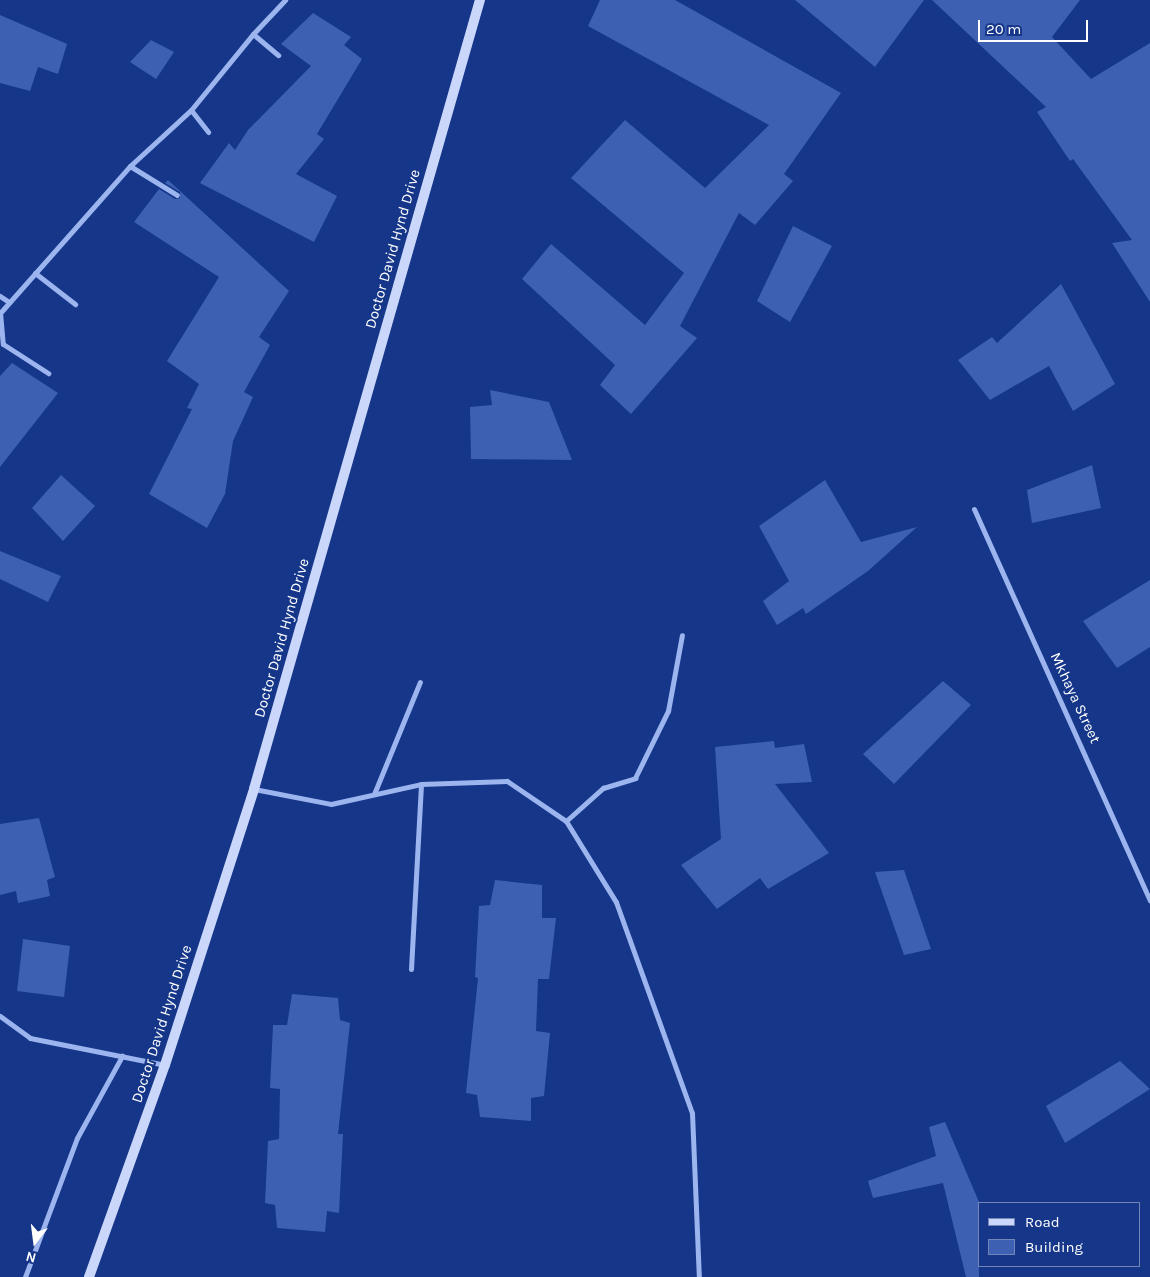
<!DOCTYPE html>
<style>
body{margin:0}
#map{position:relative;width:1150px;height:1277px;overflow:hidden;background:#153689;font-family:Karla,sans-serif}
div>[style]{position:absolute}
.building>*{inset:0;background:#3d60b3}
.street>*{height:5px;margin:-2.5px;padding:0 2.5px;transform-origin:2.5px;border-radius:2.5px;background:#9cb5ef}
.secondary>*{height:10px;margin:-5px;padding:0 5px;transform-origin:5px;border-radius:5px;background:#cad7fb}
span{translate:-50% -50%;white-space:nowrap;text-align:center;line-height:1.15;-webkit-text-stroke:4px #153689;paint-order:stroke}
.street-label{font-size:15px;color:#fff}
.legend{position:absolute;left:978px;top:1202px;width:162px;height:65px;box-sizing:border-box;background:#153689;border:1px solid #7386b8;margin:0;padding:6px 9px;list-style:none;font-size:15px;color:#fff}
.legend li{display:flex;align-items:center;gap:10px;height:25px}
.legend b{width:25px;border:1px solid #7386b8}
.north{position:absolute;left:10px;top:1217px;width:50px;height:50px;-webkit-text-stroke:4px #153689;paint-order:stroke;rotate:195deg;font-size:14px;font-weight:700;line-height:20px;text-align:center;color:#fff}
.north::after{content:'';display:block;margin:auto;width:18px;height:22px;background:#fff;clip-path:polygon(50% 0,100% 100%,50% 72%,0 100%)}
.scale{position:absolute;left:978px;top:20px;width:110px;height:22px;box-sizing:border-box;border:2px solid #fff;border-top:0;padding-left:6px;font-size:15px;line-height:18px;white-space:nowrap;color:#fff;-webkit-text-stroke:4px #153689;paint-order:stroke}
</style>
<div id="map">
<div class="building">
<i style="clip-path:polygon(600px 0,675px 0,841px 93px,784px 174px,793px 181px,755px 225px,739px 213px,680px 326px,697px 338px,631px 414px,600px 385px,615px 365px,522px 279px,551px 244px,645px 325px,684px 273px,571px 178px,625px 120px,705px 188px,769px 125px,588px 26px)"></i>
<i style="clip-path:polygon(795px 0,924px 0,875px 67px)"></i>
<i style="clip-path:polygon(932px 0,1080px 0,1052px 37px,1091px 79px,1150px 43px,1150px 302px,1112px 243px,1132px 240px,1073px 159px,1070px 161px,1037px 112px,1046px 107px)"></i>
<i style="clip-path:polygon(313px 13px,351px 37px,344px 45px,362px 59px,317px 134px,324px 139px,296px 174px,337px 196px,314px 242px,200px 183px,229px 143px,235px 150px,248px 130px,311px 66px,281px 44px)"></i>
<i style="clip-path:polygon(0 15px,67px 44px,58px 74px,38px 67px,30px 91px,0 83px)"></i>
<i style="clip-path:polygon(151px 40px,174px 52px,156px 79px,130px 62px)"></i>
<i style="clip-path:polygon(168px 180px,289px 291px,259px 337px,270px 345px,244px 392px,253px 397px,233px 441px,225px 494px,207px 528px,149px 494px,192px 409px,187px 408px,199px 384px,167px 361px,219px 277px,134px 222px,159px 189px,175px 199px,180px 198px,180px 192px,165px 183px)"></i>
<i style="clip-path:polygon(793px 226px,832px 246px,790px 322px,757px 301px)"></i>
<i style="clip-path:polygon(1061px 284px,1115px 384px,1073px 411px,1049px 366px,990px 400px,958px 360px,992px 337px,997px 343px)"></i>
<i style="clip-path:polygon(12px 363px,58px 393px,0 467px,0 376px)"></i>
<i style="clip-path:polygon(490px 390px,549px 402px,572px 460px,471px 459px,470px 407px,492px 405px)"></i>
<i style="clip-path:polygon(1092px 465px,1101px 508px,1032px 523px,1027px 490px)"></i>
<i style="clip-path:polygon(61px 475px,95px 506px,63px 541px,32px 508px)"></i>
<i style="clip-path:polygon(825px 480px,861px 542px,917px 527px,868px 571px,806px 614px,803px 608px,777px 625px,763px 601px,789px 581px,759px 526px)"></i>
<i style="clip-path:polygon(0 551px,61px 576px,48px 602px,0 579px)"></i>
<i style="clip-path:polygon(1150px 580px,1150px 647px,1117px 668px,1083px 621px)"></i>
<i style="clip-path:polygon(943px 681px,971px 705px,894px 784px,863px 754px)"></i>
<i style="clip-path:polygon(774px 741px,775px 748px,804px 744px,812px 782px,775px 784px,829px 853px,768px 889px,760px 878px,717px 909px,681px 865px,721px 839px,715px 747px)"></i>
<i style="clip-path:polygon(39px 818px,55px 877px,47px 880px,50px 896px,18px 903px,16px 891px,0 895px,0 824px)"></i>
<i style="clip-path:polygon(904px 870px,931px 949px,904px 955px,875px 872px)"></i>
<i style="clip-path:polygon(495px 880px,542px 885px,542px 918px,556px 918px,549px 979px,538px 979px,536px 1031px,550px 1033px,544px 1096px,531px 1098px,531px 1121px,480px 1117px,477px 1095px,466px 1093px,478px 978px,475px 977px,479px 906px,490px 905px)"></i>
<i style="clip-path:polygon(23px 939px,70px 946px,64px 997px,17px 991px)"></i>
<i style="clip-path:polygon(292px 994px,338px 998px,340px 1020px,350px 1023px,338px 1134px,343px 1134px,339px 1213px,327px 1211px,325px 1232px,277px 1228px,275px 1205px,265px 1203px,268px 1141px,279px 1139px,280px 1089px,270px 1088px,273px 1025px,287px 1025px)"></i>
<i style="clip-path:polygon(1120px 1061px,1150px 1089px,1065px 1143px,1046px 1106px)"></i>
<i style="clip-path:polygon(945px 1122px,979px 1202px,979px 1277px,966px 1277px,943px 1183px,873px 1198px,868px 1181px,936px 1156px,929px 1127px)"></i>
</div>
<div class="street">
<i style="left:253px;top:34px;width:33px;rotate:40deg"></i>
<i style="left:191px;top:110px;width:28px;rotate:52deg"></i>
<i style="left:130px;top:166px;width:55px;rotate:31.7deg"></i>
<i style="left:35px;top:273px;width:51px;rotate:37.8deg"></i>
<i style="left:0;top:296px;width:11px;rotate:34deg"></i>
<i style="left:0;top:312px;width:32px;rotate:85deg"></i>
<i style="left:3px;top:344px;width:54px;rotate:32.8deg"></i>
<i style="left:0;top:313px;width:196px;rotate:-48.5deg"></i>
<i style="left:130px;top:166px;width:83px;rotate:-42.6deg"></i>
<i style="left:191px;top:110px;width:98px;rotate:-50.8deg"></i>
<i style="left:253px;top:34px;width:47px;rotate:-46.7deg"></i>
<i style="left:974px;top:509px;width:429px;rotate:65.8deg"></i>
<i style="left:254px;top:789px;width:78px;rotate:11deg"></i>
<i style="left:331px;top:804px;width:92px;rotate:-12.5deg"></i>
<i style="left:421px;top:784px;width:86px;rotate:-2deg"></i>
<i style="left:507px;top:781px;width:71px;rotate:34.1deg"></i>
<i style="left:566px;top:821px;width:95px;rotate:58.3deg"></i>
<i style="left:616px;top:902px;width:224px;rotate:70.2deg"></i>
<i style="left:692px;top:1113px;width:164px;rotate:87.6deg"></i>
<i style="left:374px;top:794px;width:121px;rotate:-67.7deg"></i>
<i style="left:566px;top:821px;width:50px;rotate:-41.7deg"></i>
<i style="left:603px;top:788px;width:34px;rotate:-17deg"></i>
<i style="left:635px;top:778px;width:75px;rotate:-63.8deg"></i>
<i style="left:668px;top:711px;width:77px;rotate:-79.6deg"></i>
<i style="left:411px;top:969px;width:185px;rotate:-86.9deg"></i>
<i style="left:0;top:1016px;width:37px;rotate:36deg"></i>
<i style="left:30px;top:1038px;width:138px;rotate:11.3deg"></i>
<i style="left:25px;top:1277px;width:148px;rotate:-69.5deg"></i>
<i style="left:77px;top:1138px;width:94px;rotate:-61.2deg"></i>
</div>
<div class="secondary">
<i style="left:89px;top:1277px;width:225px;rotate:-70.3deg"></i>
<i style="left:165px;top:1065px;width:290px;rotate:-72.1deg"></i>
<i style="left:254px;top:789px;width:821px;rotate:-74.02deg"></i>
</div>
<div class="street-label">
<span style="left:393px;top:249px;rotate:-74deg">Doctor David Hynd Drive</span>
<span style="left:282px;top:638px;rotate:-74deg">Doctor David Hynd Drive</span>
<span style="left:1075px;top:698px;rotate:65deg">Mkhaya Street</span>
<span style="left:162px;top:1024px;rotate:-72deg">Doctor David Hynd Drive</span>
</div>
<ul class="legend">
<li><b style="height:6px;background:#cad7fb"></b>Road</li>
<li><b style="height:14px;background:#3d60b3"></b>Building</li>
</ul>
<div class="north">N</div>
<div class="scale">20 m</div>
</div>
